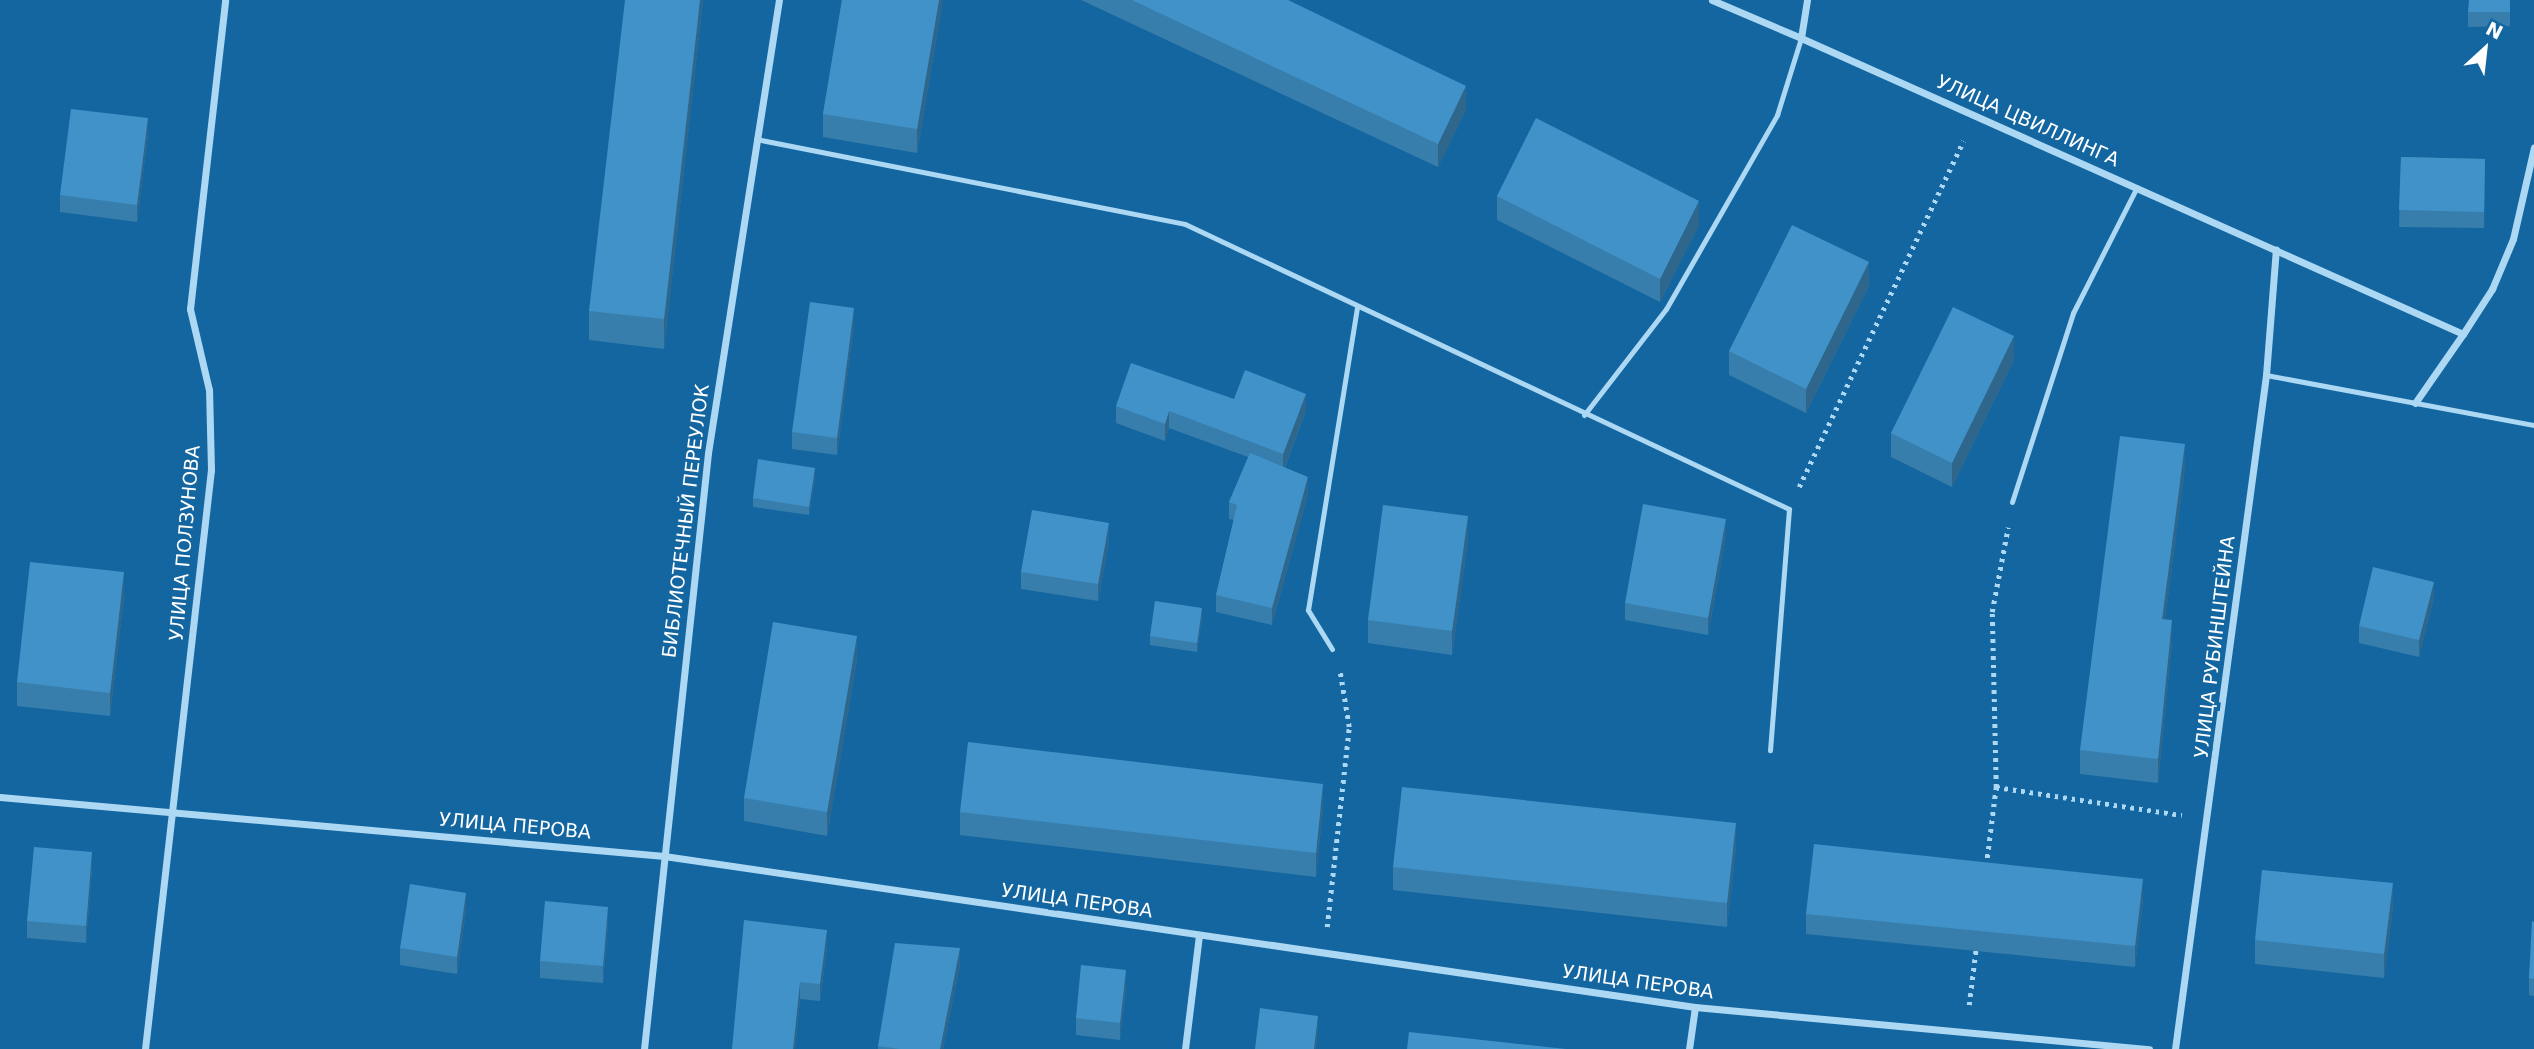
<!DOCTYPE html>
<meta charset="utf-8">
<style>
body{margin:0}
#map{position:relative;width:2534px;height:1049px;overflow:hidden;background:#1366a0;font-family:"DejaVu Sans",sans-serif}
div>[style]{position:absolute}
.path>*{height:4.5px;margin-top:-2.25px;transform-origin:0;background:repeating-linear-gradient(90deg,#acd8f4 0 3.5px,transparent 0 8.5px)}
.service>*{height:5px;margin:-2.5px;padding:0 2.5px;transform-origin:2.5px;border-radius:2.5px;background:#acd8f4}
.minor>*{height:7px;margin:-3.5px;padding:0 3.5px;transform-origin:3.5px;border-radius:3.5px;background:#acd8f4}
.wall>*{inset:0;background:#387eac}
.shaded-wall>*{inset:0;background:#2e668c}
.building>*{inset:0;background:#4192c8}
span{translate:-50% -50%;white-space:nowrap;text-align:center;line-height:1.15;-webkit-text-stroke:7px #1366a0;paint-order:stroke}
.street-label{font-size:19px;color:#fff}
.north{position:absolute;left:2450px;top:14px;width:70px;height:70px;-webkit-text-stroke:5px #1366a0;paint-order:stroke;rotate:27deg;font-size:19px;font-weight:700;line-height:28px;text-align:center;color:#fff}
.north::after{content:'';display:block;margin:auto;width:24px;height:32px;background:#fff;clip-path:polygon(50% 0,100% 100%,50% 72%,0 100%)}
</style>
<div id="map">
<div class="path">
<i style="left:1799px;top:487px;width:383px;rotate:-64.6deg"></i>
<i style="left:1996px;top:787px;width:188px;rotate:8.6deg"></i>
<i style="left:1986px;top:866px;width:80px;rotate:-82.8deg"></i>
<i style="left:1996px;top:787px;width:175px;rotate:-91.3deg"></i>
<i style="left:1992px;top:612px;width:86px;rotate:-79.3deg"></i>
<i style="left:1327px;top:927px;width:201px;rotate:-83.7deg"></i>
<i style="left:1349px;top:727px;width:56px;rotate:-99.3deg"></i>
<i style="left:1969px;top:1005px;width:57px;rotate:-83deg"></i>
</div>
<div class="service">
<i style="left:756px;top:139px;width:437px;rotate:11.2deg"></i>
<i style="left:1185px;top:224px;width:668px;rotate:25.26deg"></i>
<i style="left:1789px;top:509px;width:242px;rotate:94.5deg"></i>
<i style="left:2266px;top:375px;width:273px;rotate:10.6deg"></i>
<i style="left:1584px;top:415px;width:134px;rotate:-52.3deg"></i>
<i style="left:1666px;top:309px;width:224px;rotate:-60.2deg"></i>
<i style="left:1777px;top:115px;width:81px;rotate:-72.7deg"></i>
<i style="left:2012px;top:502px;width:199px;rotate:-72.1deg"></i>
<i style="left:2073px;top:313px;width:141px;rotate:-63.1deg"></i>
<i style="left:1332px;top:649px;width:46px;rotate:-121.6deg"></i>
<i style="left:1308px;top:610px;width:306px;rotate:-80.8deg"></i>
</div>
<div class="minor">
<i style="left:1712px;top:0;width:97px;rotate:23.1deg"></i>
<i style="left:1807px;top:0;width:38px;rotate:99deg"></i>
<i style="left:1801px;top:38px;width:725px;rotate:24.09deg"></i>
<i style="left:2463px;top:334px;width:54px;rotate:-57.2deg"></i>
<i style="left:2492px;top:289px;width:54px;rotate:-67.2deg"></i>
<i style="left:2513px;top:239px;width:94px;rotate:-77.1deg"></i>
<i style="left:2415px;top:403px;width:84px;rotate:-55.2deg"></i>
<i style="left:0;top:797px;width:667px;rotate:5.08deg"></i>
<i style="left:664px;top:856px;width:1042px;rotate:8.33deg"></i>
<i style="left:1695px;top:1007px;width:456px;rotate:5.3deg"></i>
<i style="left:145px;top:1049px;width:583px;rotate:-83.5deg"></i>
<i style="left:211px;top:470px;width:80px;rotate:-91.4deg"></i>
<i style="left:209px;top:390px;width:83px;rotate:-103.2deg"></i>
<i style="left:190px;top:309px;width:311px;rotate:-83.5deg"></i>
<i style="left:644px;top:1049px;width:599px;rotate:-83.87deg"></i>
<i style="left:708px;top:453px;width:459px;rotate:-81.1deg"></i>
<i style="left:1185px;top:1049px;width:115px;rotate:-83deg"></i>
<i style="left:1689px;top:1049px;width:42px;rotate:-81.9deg"></i>
<i style="left:2175px;top:1049px;width:680px;rotate:-82.31deg"></i>
<i style="left:2266px;top:375px;width:126px;rotate:-85.5deg"></i>
</div>
<div class="wall">
<i style="clip-path:polygon(703px 0,664px 349px,589px 340px,589px 311px)"></i>
<i style="clip-path:polygon(842px 0,943px 0,917px 153px,823px 137px,823px 114px)"></i>
<i style="clip-path:polygon(1081px 0,1288px 0,1466px 110px,1438px 167px)"></i>
<i style="clip-path:polygon(2510px 0,2510px 26px,2468px 27px,2468px 12px)"></i>
<i style="clip-path:polygon(148px 135px,137px 222px,60px 212px,60px 195px)"></i>
<i style="clip-path:polygon(2401px 157px,2485px 159px,2484px 228px,2399px 227px)"></i>
<i style="clip-path:polygon(1497px 196px,1699px 225px,1660px 302px,1497px 220px)"></i>
<i style="clip-path:polygon(1869px 286px,1806px 413px,1729px 375px,1729px 351px)"></i>
<i style="clip-path:polygon(854px 325px,837px 455px,792px 449px,792px 432px)"></i>
<i style="clip-path:polygon(2014px 360px,1952px 487px,1891px 457px,1891px 433px)"></i>
<i style="clip-path:polygon(1234px 399px,1306px 411px,1285px 467px,1308px 494px,1272px 625px,1216px 612px,1216px 595px,1234px 520px,1229px 519px,1229px 502px,1248px 457px,1169px 428px,1165px 441px,1116px 423px,1116px 406px)"></i>
<i style="clip-path:polygon(2185px 468px,2165px 619px,2172px 643px,2158px 783px,2080px 774px,2080px 750px)"></i>
<i style="clip-path:polygon(815px 477px,809px 515px,753px 507px,753px 498px)"></i>
<i style="clip-path:polygon(1726px 536px,1708px 635px,1625px 620px,1625px 603px)"></i>
<i style="clip-path:polygon(1109px 540px,1098px 601px,1021px 589px,1021px 572px)"></i>
<i style="clip-path:polygon(1468px 540px,1452px 655px,1368px 643px,1368px 620px)"></i>
<i style="clip-path:polygon(124px 596px,110px 716px,17px 706px,17px 682px)"></i>
<i style="clip-path:polygon(2434px 598px,2419px 657px,2359px 643px,2359px 626px)"></i>
<i style="clip-path:polygon(1202px 617px,1197px 652px,1150px 645px,1150px 636px)"></i>
<i style="clip-path:polygon(857px 660px,827px 836px,744px 821px,744px 798px)"></i>
<i style="clip-path:polygon(1323px 808px,1316px 877px,960px 835px,960px 812px)"></i>
<i style="clip-path:polygon(1736px 847px,1727px 927px,1393px 890px,1393px 867px)"></i>
<i style="clip-path:polygon(92px 869px,86px 943px,27px 938px,27px 921px)"></i>
<i style="clip-path:polygon(2143px 899px,2135px 967px,1806px 934px,1806px 914px)"></i>
<i style="clip-path:polygon(2393px 907px,2384px 978px,2255px 964px,2255px 940px)"></i>
<i style="clip-path:polygon(466px 910px,457px 974px,400px 965px,400px 948px)"></i>
<i style="clip-path:polygon(2534px 922px,2534px 996px,2529px 995px,2529px 978px)"></i>
<i style="clip-path:polygon(608px 924px,603px 983px,540px 978px,540px 961px)"></i>
<i style="clip-path:polygon(827px 947px,820px 1001px,800px 999px,795px 1049px,732px 1049px)"></i>
<i style="clip-path:polygon(960px 965px,943px 1049px,878px 1049px,878px 1046px)"></i>
<i style="clip-path:polygon(1126px 986px,1120px 1040px,1076px 1035px,1076px 1018px)"></i>
</div>
<div class="shaded-wall">
<i style="clip-path:polygon(700px 0,703px 0,664px 349px,664px 319px)"></i>
<i style="clip-path:polygon(939px 0,943px 0,917px 153px,917px 129px)"></i>
<i style="clip-path:polygon(1466px 86px,1466px 110px,1438px 167px,1438px 144px)"></i>
<i style="clip-path:polygon(148px 118px,148px 135px,137px 222px,137px 205px)"></i>
<i style="clip-path:polygon(1699px 201px,1699px 225px,1660px 302px,1660px 279px)"></i>
<i style="clip-path:polygon(1869px 262px,1869px 286px,1806px 413px,1806px 389px)"></i>
<i style="clip-path:polygon(854px 308px,854px 325px,837px 455px,837px 438px)"></i>
<i style="clip-path:polygon(2014px 336px,2014px 360px,1952px 487px,1952px 463px)"></i>
<i style="clip-path:polygon(1306px 394px,1306px 411px,1283px 471px,1283px 454px)"></i>
<i style="clip-path:polygon(1169px 411px,1169px 428px,1165px 441px,1165px 424px)"></i>
<i style="clip-path:polygon(2185px 444px,2185px 468px,2162px 642px,2162px 619px)"></i>
<i style="clip-path:polygon(815px 468px,815px 477px,809px 515px,809px 507px)"></i>
<i style="clip-path:polygon(1308px 477px,1308px 494px,1272px 625px,1272px 608px)"></i>
<i style="clip-path:polygon(1468px 516px,1468px 540px,1452px 655px,1452px 631px)"></i>
<i style="clip-path:polygon(1726px 519px,1726px 536px,1708px 635px,1708px 618px)"></i>
<i style="clip-path:polygon(1109px 523px,1109px 540px,1098px 601px,1098px 584px)"></i>
<i style="clip-path:polygon(124px 572px,124px 596px,110px 716px,110px 693px)"></i>
<i style="clip-path:polygon(2434px 582px,2434px 598px,2419px 657px,2419px 640px)"></i>
<i style="clip-path:polygon(1202px 608px,1202px 617px,1197px 652px,1197px 643px)"></i>
<i style="clip-path:polygon(2172px 620px,2172px 643px,2158px 783px,2158px 759px)"></i>
<i style="clip-path:polygon(857px 636px,857px 660px,827px 836px,827px 812px)"></i>
<i style="clip-path:polygon(1323px 784px,1323px 808px,1316px 877px,1316px 853px)"></i>
<i style="clip-path:polygon(1736px 823px,1736px 847px,1727px 927px,1727px 903px)"></i>
<i style="clip-path:polygon(92px 852px,92px 869px,86px 943px,86px 926px)"></i>
<i style="clip-path:polygon(2143px 879px,2143px 899px,2135px 967px,2135px 946px)"></i>
<i style="clip-path:polygon(2393px 883px,2393px 907px,2384px 978px,2384px 954px)"></i>
<i style="clip-path:polygon(466px 893px,466px 910px,457px 974px,457px 957px)"></i>
<i style="clip-path:polygon(608px 907px,608px 924px,603px 983px,603px 966px)"></i>
<i style="clip-path:polygon(827px 930px,827px 947px,820px 1001px,820px 984px)"></i>
<i style="clip-path:polygon(960px 948px,960px 965px,943px 1049px,940px 1049px)"></i>
<i style="clip-path:polygon(1126px 970px,1126px 986px,1120px 1040px,1120px 1023px)"></i>
<i style="clip-path:polygon(800px 982px,800px 999px,795px 1049px,793px 1049px)"></i>
<i style="clip-path:polygon(1318px 1016px,1318px 1033px,1316px 1049px,1314px 1049px)"></i>
</div>
<div class="building">
<i style="clip-path:polygon(625px 0,700px 0,664px 319px,589px 311px)"></i>
<i style="clip-path:polygon(842px 0,939px 0,917px 129px,823px 114px)"></i>
<i style="clip-path:polygon(1132px 0,1288px 0,1466px 86px,1438px 144px)"></i>
<i style="clip-path:polygon(2469px 0,2510px 0,2510px 12px,2468px 12px)"></i>
<i style="clip-path:polygon(71px 109px,148px 118px,137px 205px,60px 195px)"></i>
<i style="clip-path:polygon(1536px 118px,1699px 201px,1660px 279px,1497px 196px)"></i>
<i style="clip-path:polygon(2401px 157px,2485px 159px,2484px 212px,2399px 210px)"></i>
<i style="clip-path:polygon(1792px 225px,1869px 262px,1806px 389px,1729px 351px)"></i>
<i style="clip-path:polygon(810px 302px,854px 308px,837px 438px,792px 432px)"></i>
<i style="clip-path:polygon(1953px 307px,2014px 336px,1952px 463px,1891px 433px)"></i>
<i style="clip-path:polygon(1131px 363px,1234px 399px,1245px 370px,1306px 394px,1283px 454px,1169px 411px,1165px 424px,1116px 406px)"></i>
<i style="clip-path:polygon(2120px 436px,2185px 444px,2162px 619px,2172px 620px,2158px 759px,2080px 750px)"></i>
<i style="clip-path:polygon(1250px 453px,1308px 477px,1272px 608px,1216px 595px,1237px 505px,1229px 502px)"></i>
<i style="clip-path:polygon(758px 459px,815px 468px,809px 507px,753px 498px)"></i>
<i style="clip-path:polygon(1643px 504px,1726px 519px,1708px 618px,1625px 603px)"></i>
<i style="clip-path:polygon(1383px 505px,1468px 516px,1452px 631px,1368px 620px)"></i>
<i style="clip-path:polygon(1032px 510px,1109px 523px,1098px 584px,1021px 572px)"></i>
<i style="clip-path:polygon(30px 562px,124px 572px,110px 693px,17px 682px)"></i>
<i style="clip-path:polygon(2373px 567px,2434px 582px,2419px 640px,2359px 626px)"></i>
<i style="clip-path:polygon(1155px 601px,1202px 608px,1197px 643px,1150px 636px)"></i>
<i style="clip-path:polygon(773px 622px,857px 636px,827px 812px,744px 798px)"></i>
<i style="clip-path:polygon(968px 742px,1323px 784px,1316px 853px,960px 812px)"></i>
<i style="clip-path:polygon(1402px 787px,1736px 823px,1727px 903px,1393px 867px)"></i>
<i style="clip-path:polygon(1814px 844px,2143px 879px,2135px 946px,1806px 914px)"></i>
<i style="clip-path:polygon(34px 847px,92px 852px,86px 926px,27px 921px)"></i>
<i style="clip-path:polygon(2262px 870px,2393px 883px,2384px 954px,2255px 940px)"></i>
<i style="clip-path:polygon(410px 884px,466px 893px,457px 957px,400px 948px)"></i>
<i style="clip-path:polygon(545px 901px,608px 907px,603px 966px,540px 961px)"></i>
<i style="clip-path:polygon(744px 920px,827px 930px,820px 984px,800px 982px,793px 1049px,732px 1049px)"></i>
<i style="clip-path:polygon(2532px 921px,2534px 922px,2534px 979px,2529px 978px)"></i>
<i style="clip-path:polygon(895px 943px,960px 948px,940px 1049px,900px 1049px,878px 1046px)"></i>
<i style="clip-path:polygon(1081px 965px,1126px 970px,1120px 1023px,1076px 1018px)"></i>
<i style="clip-path:polygon(1260px 1008px,1318px 1016px,1314px 1049px,1255px 1049px)"></i>
<i style="clip-path:polygon(1409px 1032px,1566px 1049px,1407px 1049px)"></i>
</div>
<div class="street-label">
<span style="left:2028px;top:121px;rotate:24deg">УЛИЦА ЦВИЛЛИНГА</span>
<span style="left:686px;top:521px;rotate:-83deg">БИБЛИОТЕЧНЫЙ ПЕРЕУЛОК</span>
<span style="left:185px;top:543px;rotate:-85deg">УЛИЦА ПОЛЗУНОВА</span>
<span style="left:2215px;top:647px;rotate:-83deg">УЛИЦА РУБИНШТЕЙНА</span>
<span style="left:515px;top:826px;rotate:5deg">УЛИЦА ПЕРОВА</span>
<span style="left:1077px;top:901px;rotate:8deg">УЛИЦА ПЕРОВА</span>
<span style="left:1638px;top:982px;rotate:8deg">УЛИЦА ПЕРОВА</span>
</div>
<div class="north">N</div>
</div>
